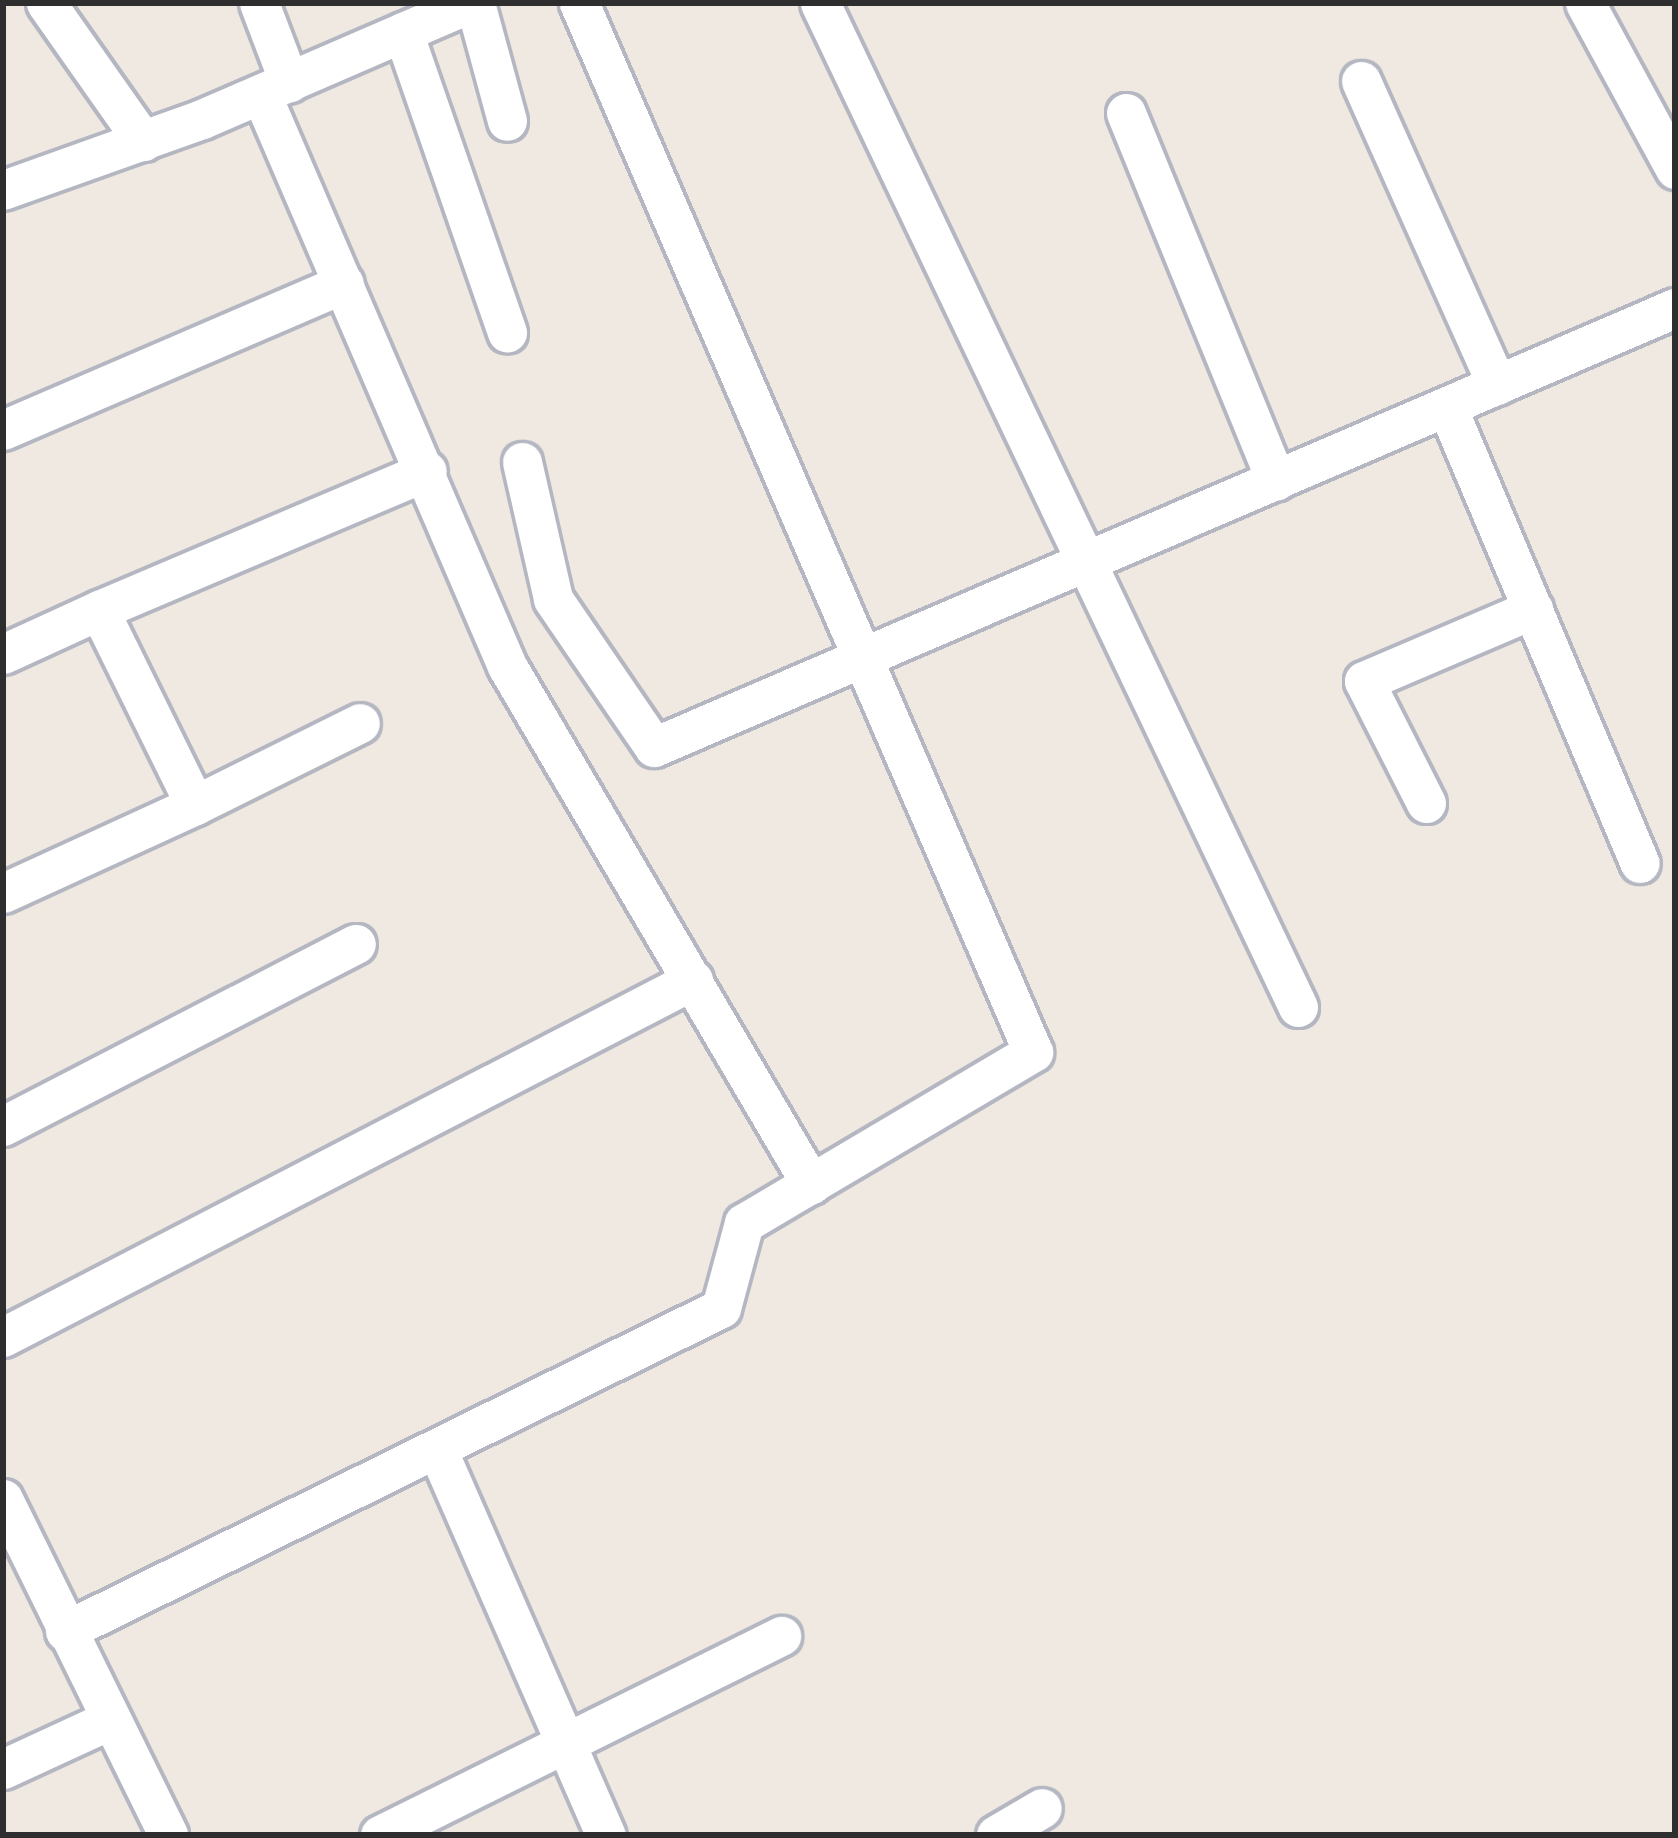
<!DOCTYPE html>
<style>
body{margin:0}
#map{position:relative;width:1678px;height:1838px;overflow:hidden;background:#efe9e1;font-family:"Alegreya Sans",sans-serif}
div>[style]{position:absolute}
.roads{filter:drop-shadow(3px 0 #b4b7c1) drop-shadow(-3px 0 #b4b7c1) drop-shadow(0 3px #b4b7c1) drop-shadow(0 -3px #b4b7c1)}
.minor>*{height:39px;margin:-19.5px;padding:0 19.5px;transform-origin:19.5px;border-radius:19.5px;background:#fff}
span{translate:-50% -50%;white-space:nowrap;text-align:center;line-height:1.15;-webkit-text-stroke:12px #fff;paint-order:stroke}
.frame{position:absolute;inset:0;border:6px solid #2e2e2e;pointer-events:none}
</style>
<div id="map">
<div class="roads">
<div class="minor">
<i style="left:46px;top:3px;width:169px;rotate:54.9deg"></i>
<i style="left:259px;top:3px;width:85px;rotate:69.2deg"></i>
<i style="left:475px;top:3px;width:122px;rotate:74.8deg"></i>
<i style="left:820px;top:3px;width:1112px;rotate:64.54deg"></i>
<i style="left:1585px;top:3px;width:189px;rotate:61.5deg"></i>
<i style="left:403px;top:32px;width:318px;rotate:70.9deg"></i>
<i style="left:1361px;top:81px;width:333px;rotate:65.9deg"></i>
<i style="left:261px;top:94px;width:623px;rotate:66.73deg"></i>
<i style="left:507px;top:666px;width:601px;rotate:59.59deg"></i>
<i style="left:1126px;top:113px;width:397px;rotate:67.8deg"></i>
<i style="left:3px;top:190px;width:211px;rotate:-19.6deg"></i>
<i style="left:202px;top:119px;width:292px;rotate:-23.4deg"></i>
<i style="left:1447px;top:407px;width:495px;rotate:67.1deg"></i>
<i style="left:3px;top:430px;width:371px;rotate:-23.3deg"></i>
<i style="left:522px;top:462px;width:140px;rotate:77.2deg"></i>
<i style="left:553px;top:599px;width:179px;rotate:55.7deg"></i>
<i style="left:654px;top:747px;width:1111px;rotate:-23.27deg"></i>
<i style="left:3px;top:654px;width:106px;rotate:-24.6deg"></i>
<i style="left:1426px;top:803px;width:137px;rotate:-116.9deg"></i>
<i style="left:1364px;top:681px;width:184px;rotate:-23.1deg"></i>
<i style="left:195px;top:805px;width:184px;rotate:-26.4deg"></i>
<i style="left:3px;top:893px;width:211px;rotate:-24.6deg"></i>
<i style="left:195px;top:805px;width:217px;rotate:-116.2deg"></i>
<i style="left:99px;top:610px;width:356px;rotate:-23deg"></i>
<i style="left:3px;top:1126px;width:397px;rotate:-27.3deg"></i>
<i style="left:3px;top:1337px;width:777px;rotate:-27.36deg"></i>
<i style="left:437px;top:1449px;width:421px;rotate:66.4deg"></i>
<i style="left:3px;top:1499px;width:374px;rotate:63.8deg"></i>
<i style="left:65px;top:1631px;width:731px;rotate:-26.21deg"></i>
<i style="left:721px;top:1308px;width:88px;rotate:-74.9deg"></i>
<i style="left:744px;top:1223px;width:336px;rotate:-30.6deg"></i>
<i style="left:1033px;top:1052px;width:1143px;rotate:-113.4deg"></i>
<i style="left:3px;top:1769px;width:117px;rotate:-24.8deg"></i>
<i style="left:380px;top:1835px;width:448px;rotate:-26.4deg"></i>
<i style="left:996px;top:1835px;width:53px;rotate:-30.4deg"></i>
</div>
</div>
<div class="frame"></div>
</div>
